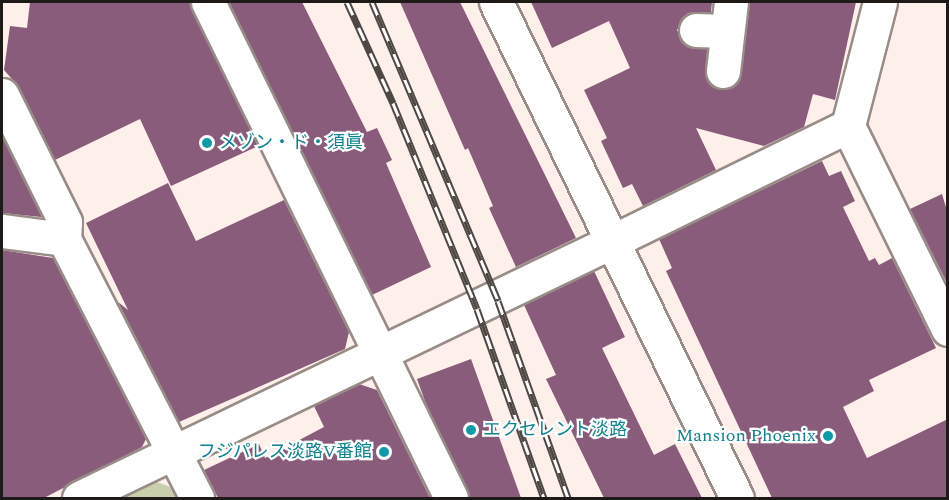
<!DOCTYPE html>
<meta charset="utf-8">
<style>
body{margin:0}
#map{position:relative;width:949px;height:500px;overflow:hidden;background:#fdefe9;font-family:Spectral,"Noto Sans JP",serif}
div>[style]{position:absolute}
.green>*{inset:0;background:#c9ceac}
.building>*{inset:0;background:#895c7b}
.roads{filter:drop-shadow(2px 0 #988c86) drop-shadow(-2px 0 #988c86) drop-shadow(0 2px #988c86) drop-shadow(0 -2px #988c86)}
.street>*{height:33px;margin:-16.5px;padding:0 16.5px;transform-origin:16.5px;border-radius:16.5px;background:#fff}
.secondary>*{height:33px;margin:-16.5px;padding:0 16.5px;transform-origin:16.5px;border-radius:16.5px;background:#fff}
.rail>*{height:7px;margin-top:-3.5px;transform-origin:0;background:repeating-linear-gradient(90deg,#fff 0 14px,#4e4845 0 28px);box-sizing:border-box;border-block:2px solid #4e4845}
.dots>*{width:16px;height:16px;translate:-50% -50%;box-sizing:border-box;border:3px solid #fff;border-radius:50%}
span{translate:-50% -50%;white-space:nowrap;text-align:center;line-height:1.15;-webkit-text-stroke:4.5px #fff;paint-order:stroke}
.culture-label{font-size:18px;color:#0d838f}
.left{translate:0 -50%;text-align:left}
.right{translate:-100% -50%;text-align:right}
.frame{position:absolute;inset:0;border:3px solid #1e1a17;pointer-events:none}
</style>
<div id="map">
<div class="green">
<i style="clip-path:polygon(154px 481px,173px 488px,178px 498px,116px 498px)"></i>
</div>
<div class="building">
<i style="clip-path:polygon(30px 2px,189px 2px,258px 146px,171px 186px,140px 119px,55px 160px,19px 87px,4px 70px,10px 26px,27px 28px)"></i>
<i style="clip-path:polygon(229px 2px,302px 2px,367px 132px,377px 128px,392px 160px,386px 163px,431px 267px,372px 295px)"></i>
<i style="clip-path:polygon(400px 2px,460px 2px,576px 238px,516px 267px,489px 208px,493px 206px,468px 148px,465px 150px)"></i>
<i style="clip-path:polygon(531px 2px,712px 2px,711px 12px,688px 13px,677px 30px,686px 46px,707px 49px,706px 78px,721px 90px,731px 88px,741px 74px,749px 2px,856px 2px,835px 100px,813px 94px,804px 127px,764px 146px,696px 128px,716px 170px,643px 206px,632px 184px,623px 188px,601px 141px,607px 138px,584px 90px,630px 68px,609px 21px,552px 48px)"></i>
<i style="clip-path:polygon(2px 136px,42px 217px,41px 217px,2px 213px)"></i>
<i style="clip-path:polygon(822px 161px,829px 176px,841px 171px,855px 201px,843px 207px,869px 261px,875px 258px,879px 265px,892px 258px,936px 348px,869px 380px,874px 391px,843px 407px,867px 458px,948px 419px,948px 498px,772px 498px,666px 271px,672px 268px,659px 239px)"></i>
<i style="clip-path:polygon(168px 183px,196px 241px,284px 200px,349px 332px,345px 349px,179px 422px,118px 302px,128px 310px,86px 223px)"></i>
<i style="clip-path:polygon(942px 194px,948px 214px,948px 285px,910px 209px)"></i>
<i style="clip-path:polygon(2px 250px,53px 258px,146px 439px,142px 447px,44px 498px,2px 498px)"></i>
<i style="clip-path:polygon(594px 271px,625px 337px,602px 348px,654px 455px,675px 444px,702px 498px,604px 498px,546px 379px,556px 375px,524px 305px)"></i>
<i style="clip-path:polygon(471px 359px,521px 498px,470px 498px,426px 404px,417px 379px)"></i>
<i style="clip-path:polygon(359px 384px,377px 390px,430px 498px,218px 498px,204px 470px,259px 444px,265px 458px,324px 427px,314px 406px)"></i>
</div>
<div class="roads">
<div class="street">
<i style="left:208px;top:2px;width:391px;rotate:63.9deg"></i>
<i style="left:696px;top:30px;width:30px;rotate:2deg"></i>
<i style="left:723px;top:71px;width:69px;rotate:-83.4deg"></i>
<i style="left:2px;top:95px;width:142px;rotate:63.6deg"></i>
<i style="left:65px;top:222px;width:17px;rotate:93deg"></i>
<i style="left:64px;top:239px;width:63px;rotate:-172.6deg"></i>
<i style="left:613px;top:241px;width:262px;rotate:-26.1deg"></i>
</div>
<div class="secondary">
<i style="left:496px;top:2px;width:551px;rotate:64.09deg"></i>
<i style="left:880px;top:2px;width:128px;rotate:104.5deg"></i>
<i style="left:848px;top:126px;width:226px;rotate:63.8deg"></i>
<i style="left:64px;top:239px;width:291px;rotate:62.8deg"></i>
<i style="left:380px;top:353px;width:161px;rotate:63.9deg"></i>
<i style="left:79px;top:498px;width:593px;rotate:-25.7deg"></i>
</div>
</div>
<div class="rail">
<i style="left:347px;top:2px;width:111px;rotate:65.5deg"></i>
<i style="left:393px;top:103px;width:222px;rotate:67.8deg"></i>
<i style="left:477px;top:309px;width:201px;rotate:70.5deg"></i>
<i style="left:372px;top:2px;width:324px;rotate:67.1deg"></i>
<i style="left:498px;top:301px;width:209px;rotate:70.4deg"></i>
</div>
<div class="dots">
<i style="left:207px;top:143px;background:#0f9aa8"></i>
<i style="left:471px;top:430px;background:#0f9aa8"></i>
<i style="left:828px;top:436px;background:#0f9aa8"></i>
<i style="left:384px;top:452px;background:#0f9aa8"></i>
</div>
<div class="culture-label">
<span class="left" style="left:219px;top:143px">メゾン・ド・須眞</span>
<span class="left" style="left:483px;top:430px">エクセレント淡路</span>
<span class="right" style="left:816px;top:436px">Mansion Phoenix</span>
<span class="right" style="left:372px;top:452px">フジパレス淡路V番館</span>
</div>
<div class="frame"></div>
</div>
